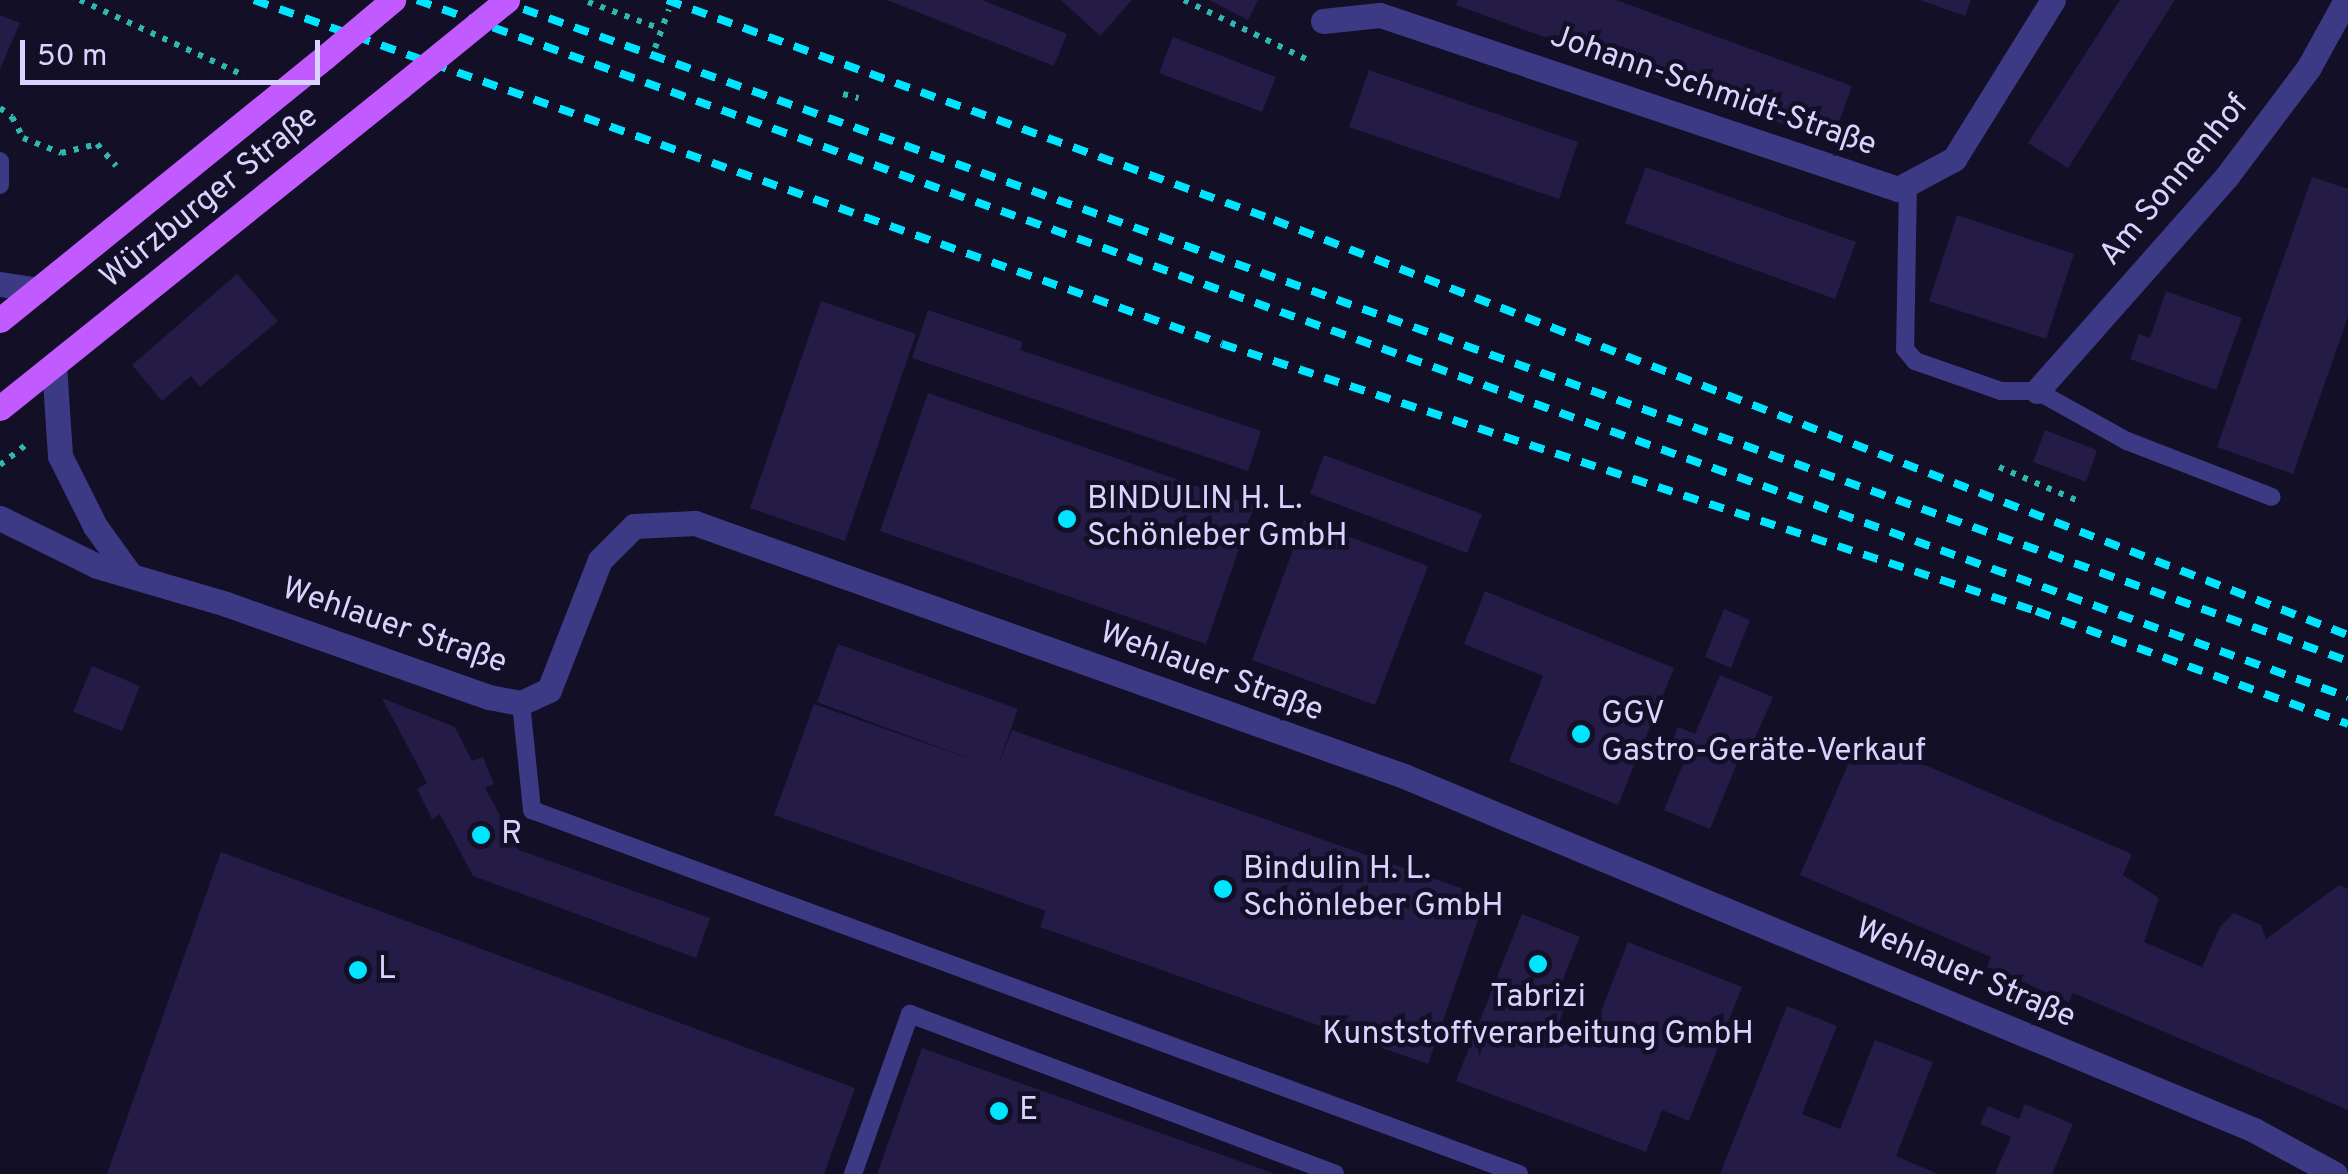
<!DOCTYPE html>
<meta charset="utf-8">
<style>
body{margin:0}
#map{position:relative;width:2348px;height:1174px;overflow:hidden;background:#130f26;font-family:Overpass,sans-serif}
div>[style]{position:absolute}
.building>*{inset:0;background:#241b47}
.path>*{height:6px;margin-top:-3px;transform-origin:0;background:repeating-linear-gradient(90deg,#2fb8b0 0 5px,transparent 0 13px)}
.lane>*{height:18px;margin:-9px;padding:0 9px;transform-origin:9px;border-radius:9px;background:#3d3a85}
.street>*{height:25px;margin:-12.5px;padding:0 12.5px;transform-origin:12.5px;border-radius:12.5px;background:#3d3a85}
.primary>*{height:25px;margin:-12.5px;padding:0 12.5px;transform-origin:12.5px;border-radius:12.5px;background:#c25bff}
.rail>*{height:8px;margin-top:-4px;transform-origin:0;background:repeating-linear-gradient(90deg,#00e5ff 0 15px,transparent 0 27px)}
.primary-bridge>*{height:25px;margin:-12.5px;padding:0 12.5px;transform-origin:12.5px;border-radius:12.5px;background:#c25bff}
.dots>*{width:28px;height:28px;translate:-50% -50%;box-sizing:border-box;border:5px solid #130f26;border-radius:50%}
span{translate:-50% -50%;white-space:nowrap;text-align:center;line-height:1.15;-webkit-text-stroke:9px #130f26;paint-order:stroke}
.street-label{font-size:32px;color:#d9d4ff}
.poi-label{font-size:32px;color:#d9d4ff}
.left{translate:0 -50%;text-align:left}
.scale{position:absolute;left:20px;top:40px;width:300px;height:45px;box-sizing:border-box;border:5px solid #d9d4ff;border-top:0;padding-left:12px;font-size:30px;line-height:35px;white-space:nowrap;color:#d9d4ff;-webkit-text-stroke:8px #130f26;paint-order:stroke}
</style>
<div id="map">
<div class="building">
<i style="clip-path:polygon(887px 0,982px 0,1067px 34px,1054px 66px)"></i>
<i style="clip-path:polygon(1061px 0,1132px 0,1100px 36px)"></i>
<i style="clip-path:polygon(1209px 0,1258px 0,1248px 20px)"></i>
<i style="clip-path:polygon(1458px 0,1616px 0,1852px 86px,1832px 142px,1456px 5px)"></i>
<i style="clip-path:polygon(1920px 0,1971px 0,1965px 16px)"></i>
<i style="clip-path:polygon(2120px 0,2175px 0,2068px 168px,2028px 143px)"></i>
<i style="clip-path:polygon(0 15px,20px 23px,0 69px)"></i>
<i style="clip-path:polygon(1173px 37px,1276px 77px,1262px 112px,1159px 73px)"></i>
<i style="clip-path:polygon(1369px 70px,1578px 142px,1559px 199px,1349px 127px)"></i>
<i style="clip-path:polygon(1646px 167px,1856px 242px,1835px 299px,1625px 223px)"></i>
<i style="clip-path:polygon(2312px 177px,2348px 189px,2348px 317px,2293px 474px,2217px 447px)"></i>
<i style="clip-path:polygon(1957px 215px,2074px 254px,2046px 339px,1929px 301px)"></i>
<i style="clip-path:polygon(237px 274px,278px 321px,200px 387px,191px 376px,162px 401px,132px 365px)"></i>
<i style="clip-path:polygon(2166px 291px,2242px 318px,2216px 390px,2130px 359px,2139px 334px,2150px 338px)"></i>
<i style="clip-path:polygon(821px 301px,916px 334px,845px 541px,750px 508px)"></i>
<i style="clip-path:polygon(928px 310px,1023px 342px,1020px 350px,1261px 431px,1248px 471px,912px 358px)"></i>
<i style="clip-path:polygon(928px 393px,1254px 506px,1206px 644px,880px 531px)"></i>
<i style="clip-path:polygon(2045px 430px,2097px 450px,2086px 482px,2033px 462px)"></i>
<i style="clip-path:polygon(1324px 455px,1482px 514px,1467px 553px,1310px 494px)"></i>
<i style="clip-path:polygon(1304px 520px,1428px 566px,1375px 705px,1252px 660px)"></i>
<i style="clip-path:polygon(1485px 591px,1674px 668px,1618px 805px,1509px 761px,1543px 676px,1464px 644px)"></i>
<i style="clip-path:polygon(1724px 609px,1750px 620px,1731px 668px,1705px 657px)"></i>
<i style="clip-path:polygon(838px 644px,1018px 709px,997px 768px,1012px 730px,1486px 897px,1428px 1064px,1040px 927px,1046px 911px,774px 815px,814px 704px,979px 762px,817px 702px)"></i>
<i style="clip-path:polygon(92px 666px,140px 686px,122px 731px,73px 712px)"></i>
<i style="clip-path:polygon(1720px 675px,1773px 697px,1751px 747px,1745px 744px,1710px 829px,1664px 810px,1688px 752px,1671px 745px,1678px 727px,1695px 734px)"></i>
<i style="clip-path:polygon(382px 698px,455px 727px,472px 761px,483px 757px,494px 784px,485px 788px,519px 850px,710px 918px,696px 958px,473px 876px,440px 814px,432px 819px,417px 789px,427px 783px)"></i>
<i style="clip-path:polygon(1860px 737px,2132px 854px,2123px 875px,2159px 898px,2144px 942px,2202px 967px,2220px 927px,2234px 913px,2261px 925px,2266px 939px,2339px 885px,2348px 889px,2348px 1110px,2073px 993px,2069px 1002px,2016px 979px,1987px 967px,1991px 957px,1800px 875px)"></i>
<i style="clip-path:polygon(221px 852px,855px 1088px,824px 1174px,107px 1174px)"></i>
<i style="clip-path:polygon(1522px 914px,1580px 937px,1555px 999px,1566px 1004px,1558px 1025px,1591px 1037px,1628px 942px,1742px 987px,1689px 1121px,1662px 1110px,1646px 1152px,1456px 1081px)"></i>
<i style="clip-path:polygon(1787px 1006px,1837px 1026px,1802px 1114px,1840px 1129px,1875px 1040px,1933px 1062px,1896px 1156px,1938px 1174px,1720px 1174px)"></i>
<i style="clip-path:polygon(922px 1048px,1273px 1173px,1273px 1174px,877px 1174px)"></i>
<i style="clip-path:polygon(2025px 1104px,2073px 1124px,2052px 1174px,1995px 1174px,2011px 1137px,1980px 1124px,1988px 1106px,2019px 1119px)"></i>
</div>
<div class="path">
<i style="left:80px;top:0;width:182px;rotate:24.7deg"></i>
<i style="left:1184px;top:0;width:136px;rotate:25.8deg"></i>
<i style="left:588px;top:2px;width:78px;rotate:20.3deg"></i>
<i style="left:655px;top:48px;width:41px;rotate:-70.3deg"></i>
<i style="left:843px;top:94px;width:16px;rotate:15deg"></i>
<i style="left:0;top:108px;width:15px;rotate:37deg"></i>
<i style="left:12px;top:117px;width:24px;rotate:62deg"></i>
<i style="left:23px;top:138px;width:41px;rotate:21.5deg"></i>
<i style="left:61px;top:153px;width:37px;rotate:-14deg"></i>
<i style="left:97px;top:144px;width:29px;rotate:49deg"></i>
<i style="left:0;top:465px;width:34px;rotate:-38deg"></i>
<i style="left:1999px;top:467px;width:84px;rotate:23.2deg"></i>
</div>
<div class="lane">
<i style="left:0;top:161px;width:24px;rotate:90deg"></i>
<i style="left:1908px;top:183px;width:166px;rotate:91deg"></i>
<i style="left:1905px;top:349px;width:16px;rotate:50deg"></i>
<i style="left:1915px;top:361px;width:91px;rotate:19.2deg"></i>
<i style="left:2001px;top:391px;width:36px"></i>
<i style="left:2037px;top:391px;width:103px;rotate:29.1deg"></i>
<i style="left:2127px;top:441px;width:155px;rotate:21.1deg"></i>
<i style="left:521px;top:703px;width:108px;rotate:84.1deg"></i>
<i style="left:532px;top:810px;width:1052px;rotate:20.24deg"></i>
<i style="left:853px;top:1174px;width:170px;rotate:-70.4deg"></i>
<i style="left:910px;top:1014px;width:454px;rotate:20.6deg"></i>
</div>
<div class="street">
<i style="left:1323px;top:21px;width:57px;rotate:-6deg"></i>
<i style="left:1380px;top:15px;width:546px;rotate:18.57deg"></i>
<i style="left:1898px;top:189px;width:64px;rotate:-28.2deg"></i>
<i style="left:1954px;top:159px;width:187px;rotate:-58.1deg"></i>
<i style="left:0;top:284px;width:38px;rotate:9deg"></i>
<i style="left:54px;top:365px;width:91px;rotate:86.2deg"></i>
<i style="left:60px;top:456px;width:78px;rotate:63.4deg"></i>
<i style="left:95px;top:526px;width:57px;rotate:54.3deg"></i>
<i style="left:2037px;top:391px;width:287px;rotate:-48.5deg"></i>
<i style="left:2227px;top:176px;width:136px;rotate:-53deg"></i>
<i style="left:2309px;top:67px;width:77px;rotate:-61.1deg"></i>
<i style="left:0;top:518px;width:108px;rotate:26.3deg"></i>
<i style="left:97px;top:566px;width:134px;rotate:16.4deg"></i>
<i style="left:226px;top:604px;width:279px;rotate:19.5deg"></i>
<i style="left:489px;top:697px;width:33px;rotate:11deg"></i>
<i style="left:521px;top:703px;width:31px;rotate:-25deg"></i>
<i style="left:549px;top:690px;width:140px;rotate:-68.6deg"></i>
<i style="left:600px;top:560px;width:48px;rotate:-45deg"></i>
<i style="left:634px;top:526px;width:61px;rotate:-2.8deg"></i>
<i style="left:695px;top:523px;width:753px;rotate:19.64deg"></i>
<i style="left:1404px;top:776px;width:921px;rotate:22.61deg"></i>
<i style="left:2254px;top:1130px;width:92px;rotate:28.5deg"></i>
</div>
<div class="primary">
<i style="left:0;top:320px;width:418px;rotate:-39deg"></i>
<i style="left:0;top:408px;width:513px;rotate:-38.75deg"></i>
</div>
<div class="rail">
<i style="left:254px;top:0;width:1027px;rotate:19.56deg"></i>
<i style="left:1222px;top:344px;width:857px;rotate:18.16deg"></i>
<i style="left:2036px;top:611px;width:332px;rotate:19.9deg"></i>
<i style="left:417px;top:0;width:2053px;rotate:19.85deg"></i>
<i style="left:498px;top:0;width:1965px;rotate:19.66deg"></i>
<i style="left:667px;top:0;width:646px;rotate:19.92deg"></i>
<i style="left:1274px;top:220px;width:1151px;rotate:21.13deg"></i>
</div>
<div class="primary-bridge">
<i style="left:325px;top:57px;width:89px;rotate:-40deg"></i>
<i style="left:400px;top:87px;width:138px;rotate:-39.1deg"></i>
</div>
<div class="dots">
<i style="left:1067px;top:519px;background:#00e5ff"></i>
<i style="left:1581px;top:734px;background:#00e5ff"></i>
<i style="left:481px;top:835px;background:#00e5ff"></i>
<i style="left:1223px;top:889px;background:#00e5ff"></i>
<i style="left:1538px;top:964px;background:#00e5ff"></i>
<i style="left:358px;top:970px;background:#00e5ff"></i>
<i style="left:999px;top:1111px;background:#00e5ff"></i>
</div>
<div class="street-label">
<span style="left:1713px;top:92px;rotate:19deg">Johann-Schmidt-Straße</span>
<span style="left:2175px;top:181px;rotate:-50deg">Am Sonnenhof</span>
<span style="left:210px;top:198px;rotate:-39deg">Würzburger Straße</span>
<span style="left:394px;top:627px;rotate:19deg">Wehlauer Straße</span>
<span style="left:1211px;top:673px;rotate:20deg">Wehlauer Straße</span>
<span style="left:1965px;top:974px;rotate:23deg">Wehlauer Straße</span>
</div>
<div class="poi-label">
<span class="left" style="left:1087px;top:519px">BINDULIN H. L.<br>Schönleber GmbH</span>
<span class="left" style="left:1601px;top:734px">GGV<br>Gastro-Geräte-Verkauf</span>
<span class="left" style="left:501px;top:835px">R</span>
<span class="left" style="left:1243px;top:889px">Bindulin H. L.<br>Schönleber GmbH</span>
<span class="left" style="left:378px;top:970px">L</span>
<span style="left:1538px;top:1017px">Tabrizi<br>Kunststoffverarbeitung GmbH</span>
<span class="left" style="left:1019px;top:1111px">E</span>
</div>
<div class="scale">50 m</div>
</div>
